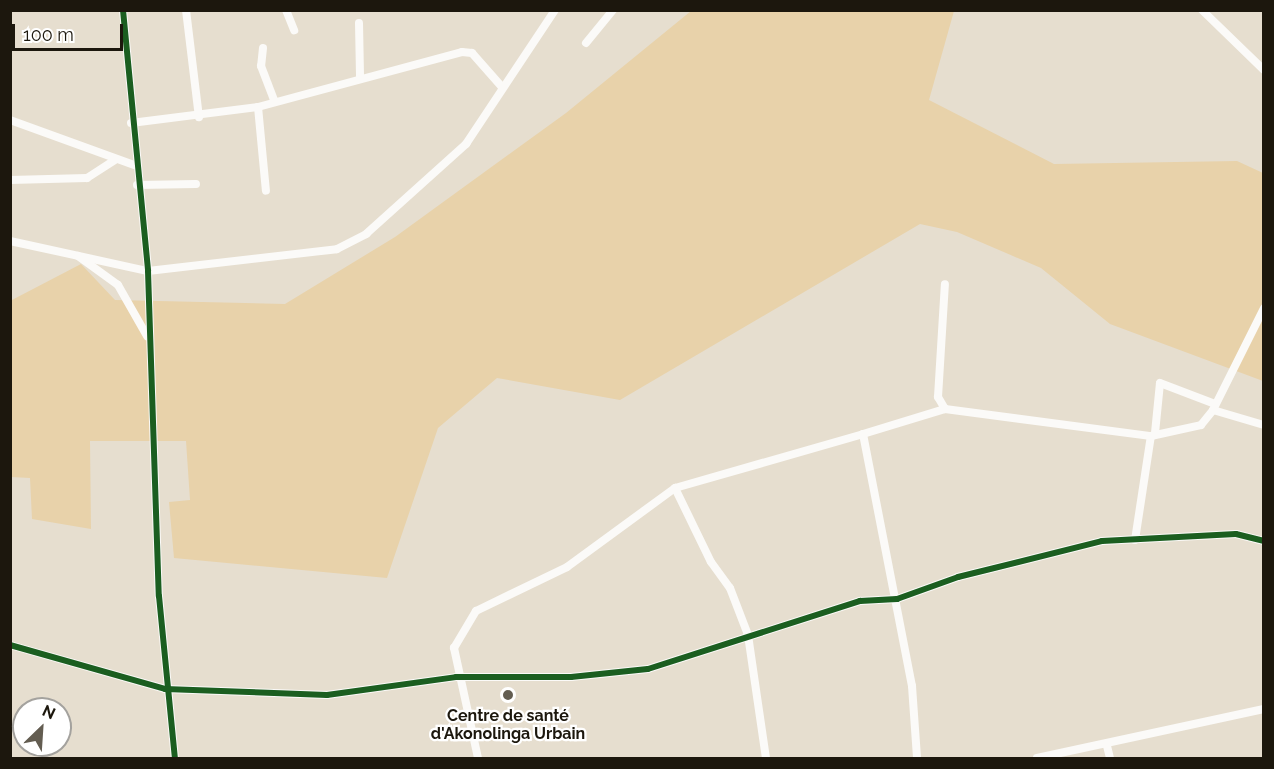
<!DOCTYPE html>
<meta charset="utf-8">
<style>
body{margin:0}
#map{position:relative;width:1274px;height:769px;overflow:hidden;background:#e6decf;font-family:Raleway,sans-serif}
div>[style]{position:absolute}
.green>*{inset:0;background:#e8d2aa}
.minor>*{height:8px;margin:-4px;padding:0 4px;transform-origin:4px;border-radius:4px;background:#fbfaf8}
.cycleway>*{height:6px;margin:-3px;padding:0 3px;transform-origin:3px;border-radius:3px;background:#1b5e20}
.dots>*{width:16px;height:16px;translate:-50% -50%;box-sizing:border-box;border:3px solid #fff;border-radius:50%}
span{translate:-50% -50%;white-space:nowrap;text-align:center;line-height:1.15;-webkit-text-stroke:4.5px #fff;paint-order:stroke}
.poi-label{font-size:16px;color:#1c170d;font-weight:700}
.frame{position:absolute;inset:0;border:12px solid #1c170d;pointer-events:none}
.north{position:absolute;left:12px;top:697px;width:60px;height:60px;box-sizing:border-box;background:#fff;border:2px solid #a4a29e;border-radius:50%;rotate:25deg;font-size:16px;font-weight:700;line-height:24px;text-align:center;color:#1c170d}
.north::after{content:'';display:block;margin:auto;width:21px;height:27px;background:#635d51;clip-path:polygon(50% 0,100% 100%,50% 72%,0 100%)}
.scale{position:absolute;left:12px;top:24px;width:111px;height:27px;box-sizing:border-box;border:3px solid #1c170d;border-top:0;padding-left:8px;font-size:18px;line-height:21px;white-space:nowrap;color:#1c170d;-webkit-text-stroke:4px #fff;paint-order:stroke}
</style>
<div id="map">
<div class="green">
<i style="clip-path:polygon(691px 11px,954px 11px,929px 100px,1054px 164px,1237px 161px,1263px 173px,1263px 381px,1110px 324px,1041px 268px,957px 232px,920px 224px,620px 400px,497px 378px,438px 428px,387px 578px,174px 558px,169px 502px,190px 500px,186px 441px,90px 441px,91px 529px,32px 519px,30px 478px,11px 477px,10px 301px,81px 264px,115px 300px,285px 304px,395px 237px,566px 113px)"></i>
</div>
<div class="minor">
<i style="left:123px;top:10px;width:262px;rotate:84.5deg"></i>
<i style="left:148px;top:271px;width:325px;rotate:88.1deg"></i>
<i style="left:159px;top:596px;width:163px;rotate:84.4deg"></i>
<i style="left:186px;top:10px;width:108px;rotate:83.1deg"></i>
<i style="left:286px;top:10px;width:22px;rotate:68deg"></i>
<i style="left:1202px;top:10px;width:86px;rotate:44.1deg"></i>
<i style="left:359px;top:23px;width:54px;rotate:88.9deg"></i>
<i style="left:586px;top:43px;width:43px;rotate:-50.7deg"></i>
<i style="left:263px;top:48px;width:18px;rotate:96deg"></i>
<i style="left:261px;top:66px;width:36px;rotate:69deg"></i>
<i style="left:258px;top:107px;width:84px;rotate:84.6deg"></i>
<i style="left:10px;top:120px;width:132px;rotate:19.9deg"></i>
<i style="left:131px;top:123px;width:128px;rotate:-7.2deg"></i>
<i style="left:258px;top:107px;width:211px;rotate:-15.1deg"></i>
<i style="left:462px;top:52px;width:10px;rotate:6deg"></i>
<i style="left:472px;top:53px;width:45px;rotate:48.6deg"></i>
<i style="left:10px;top:180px;width:77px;rotate:-1.5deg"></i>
<i style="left:87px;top:178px;width:33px;rotate:-33deg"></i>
<i style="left:137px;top:185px;width:59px;rotate:-1deg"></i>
<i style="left:10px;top:241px;width:141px;rotate:12.3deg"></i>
<i style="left:148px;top:271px;width:190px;rotate:-6.6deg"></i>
<i style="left:337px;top:249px;width:33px;rotate:-27deg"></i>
<i style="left:366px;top:234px;width:135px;rotate:-42deg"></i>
<i style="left:466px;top:144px;width:161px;rotate:-56.4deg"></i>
<i style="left:78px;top:256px;width:49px;rotate:35.9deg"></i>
<i style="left:118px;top:285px;width:59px;rotate:60.4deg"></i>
<i style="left:945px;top:409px;width:14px;rotate:-120deg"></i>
<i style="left:938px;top:397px;width:113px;rotate:-86.5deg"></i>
<i style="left:1213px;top:410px;width:114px;rotate:-63.4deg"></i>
<i style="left:1155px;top:433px;width:50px;rotate:-84.3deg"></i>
<i style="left:1160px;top:383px;width:59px;rotate:20.9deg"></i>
<i style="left:863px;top:434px;width:86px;rotate:-17deg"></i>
<i style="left:945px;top:409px;width:208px;rotate:7.5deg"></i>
<i style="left:1151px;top:436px;width:51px;rotate:-12.4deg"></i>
<i style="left:1201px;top:425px;width:19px;rotate:-51deg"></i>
<i style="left:1213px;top:410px;width:53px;rotate:16.4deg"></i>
<i style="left:675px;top:488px;width:82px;rotate:64.1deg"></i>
<i style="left:711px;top:562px;width:32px;rotate:54deg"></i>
<i style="left:730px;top:588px;width:50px;rotate:69deg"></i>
<i style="left:748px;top:635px;width:124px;rotate:81.7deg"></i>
<i style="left:1135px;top:540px;width:105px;rotate:-81.3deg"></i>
<i style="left:10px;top:645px;width:161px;rotate:15.8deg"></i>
<i style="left:165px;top:689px;width:162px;rotate:2.1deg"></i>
<i style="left:327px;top:695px;width:130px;rotate:-7.9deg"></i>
<i style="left:456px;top:677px;width:115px"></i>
<i style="left:571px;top:677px;width:77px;rotate:-5.9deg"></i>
<i style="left:648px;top:669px;width:223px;rotate:-17.8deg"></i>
<i style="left:860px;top:601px;width:37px;rotate:-3deg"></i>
<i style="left:897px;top:599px;width:65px;rotate:-19.8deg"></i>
<i style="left:958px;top:577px;width:148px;rotate:-14deg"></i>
<i style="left:1102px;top:541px;width:134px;rotate:-3deg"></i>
<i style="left:1236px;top:534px;width:29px;rotate:14deg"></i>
<i style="left:1107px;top:746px;width:12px;rotate:76deg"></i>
<i style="left:478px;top:758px;width:113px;rotate:-102.3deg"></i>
<i style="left:454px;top:648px;width:43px;rotate:-59.3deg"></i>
<i style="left:476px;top:611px;width:101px;rotate:-25.8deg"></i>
<i style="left:567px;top:567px;width:134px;rotate:-36.2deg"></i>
<i style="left:675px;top:488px;width:196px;rotate:-16deg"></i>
<i style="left:863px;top:434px;width:257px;rotate:79deg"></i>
<i style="left:912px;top:686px;width:72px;rotate:86deg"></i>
<i style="left:1037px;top:758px;width:232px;rotate:-12.2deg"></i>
</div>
<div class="cycleway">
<i style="left:123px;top:10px;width:262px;rotate:84.5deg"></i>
<i style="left:148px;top:271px;width:325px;rotate:88.1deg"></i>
<i style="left:159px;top:596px;width:163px;rotate:84.4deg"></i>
<i style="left:10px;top:645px;width:161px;rotate:15.8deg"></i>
<i style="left:165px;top:689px;width:162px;rotate:2.1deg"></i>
<i style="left:327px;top:695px;width:130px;rotate:-7.9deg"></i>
<i style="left:456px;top:677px;width:115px"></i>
<i style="left:571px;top:677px;width:77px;rotate:-5.9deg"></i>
<i style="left:648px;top:669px;width:223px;rotate:-17.8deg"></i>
<i style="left:860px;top:601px;width:37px;rotate:-3deg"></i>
<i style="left:897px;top:599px;width:65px;rotate:-19.8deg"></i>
<i style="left:958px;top:577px;width:148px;rotate:-14deg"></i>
<i style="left:1102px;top:541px;width:134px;rotate:-3deg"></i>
<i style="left:1236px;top:534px;width:29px;rotate:14deg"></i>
</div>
<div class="dots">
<i style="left:508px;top:695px;background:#635d51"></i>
</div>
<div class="poi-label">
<span style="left:508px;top:725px">Centre de santé<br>d'Akonolinga Urbain</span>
</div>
<div class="frame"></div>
<div class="north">N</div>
<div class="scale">100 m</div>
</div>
